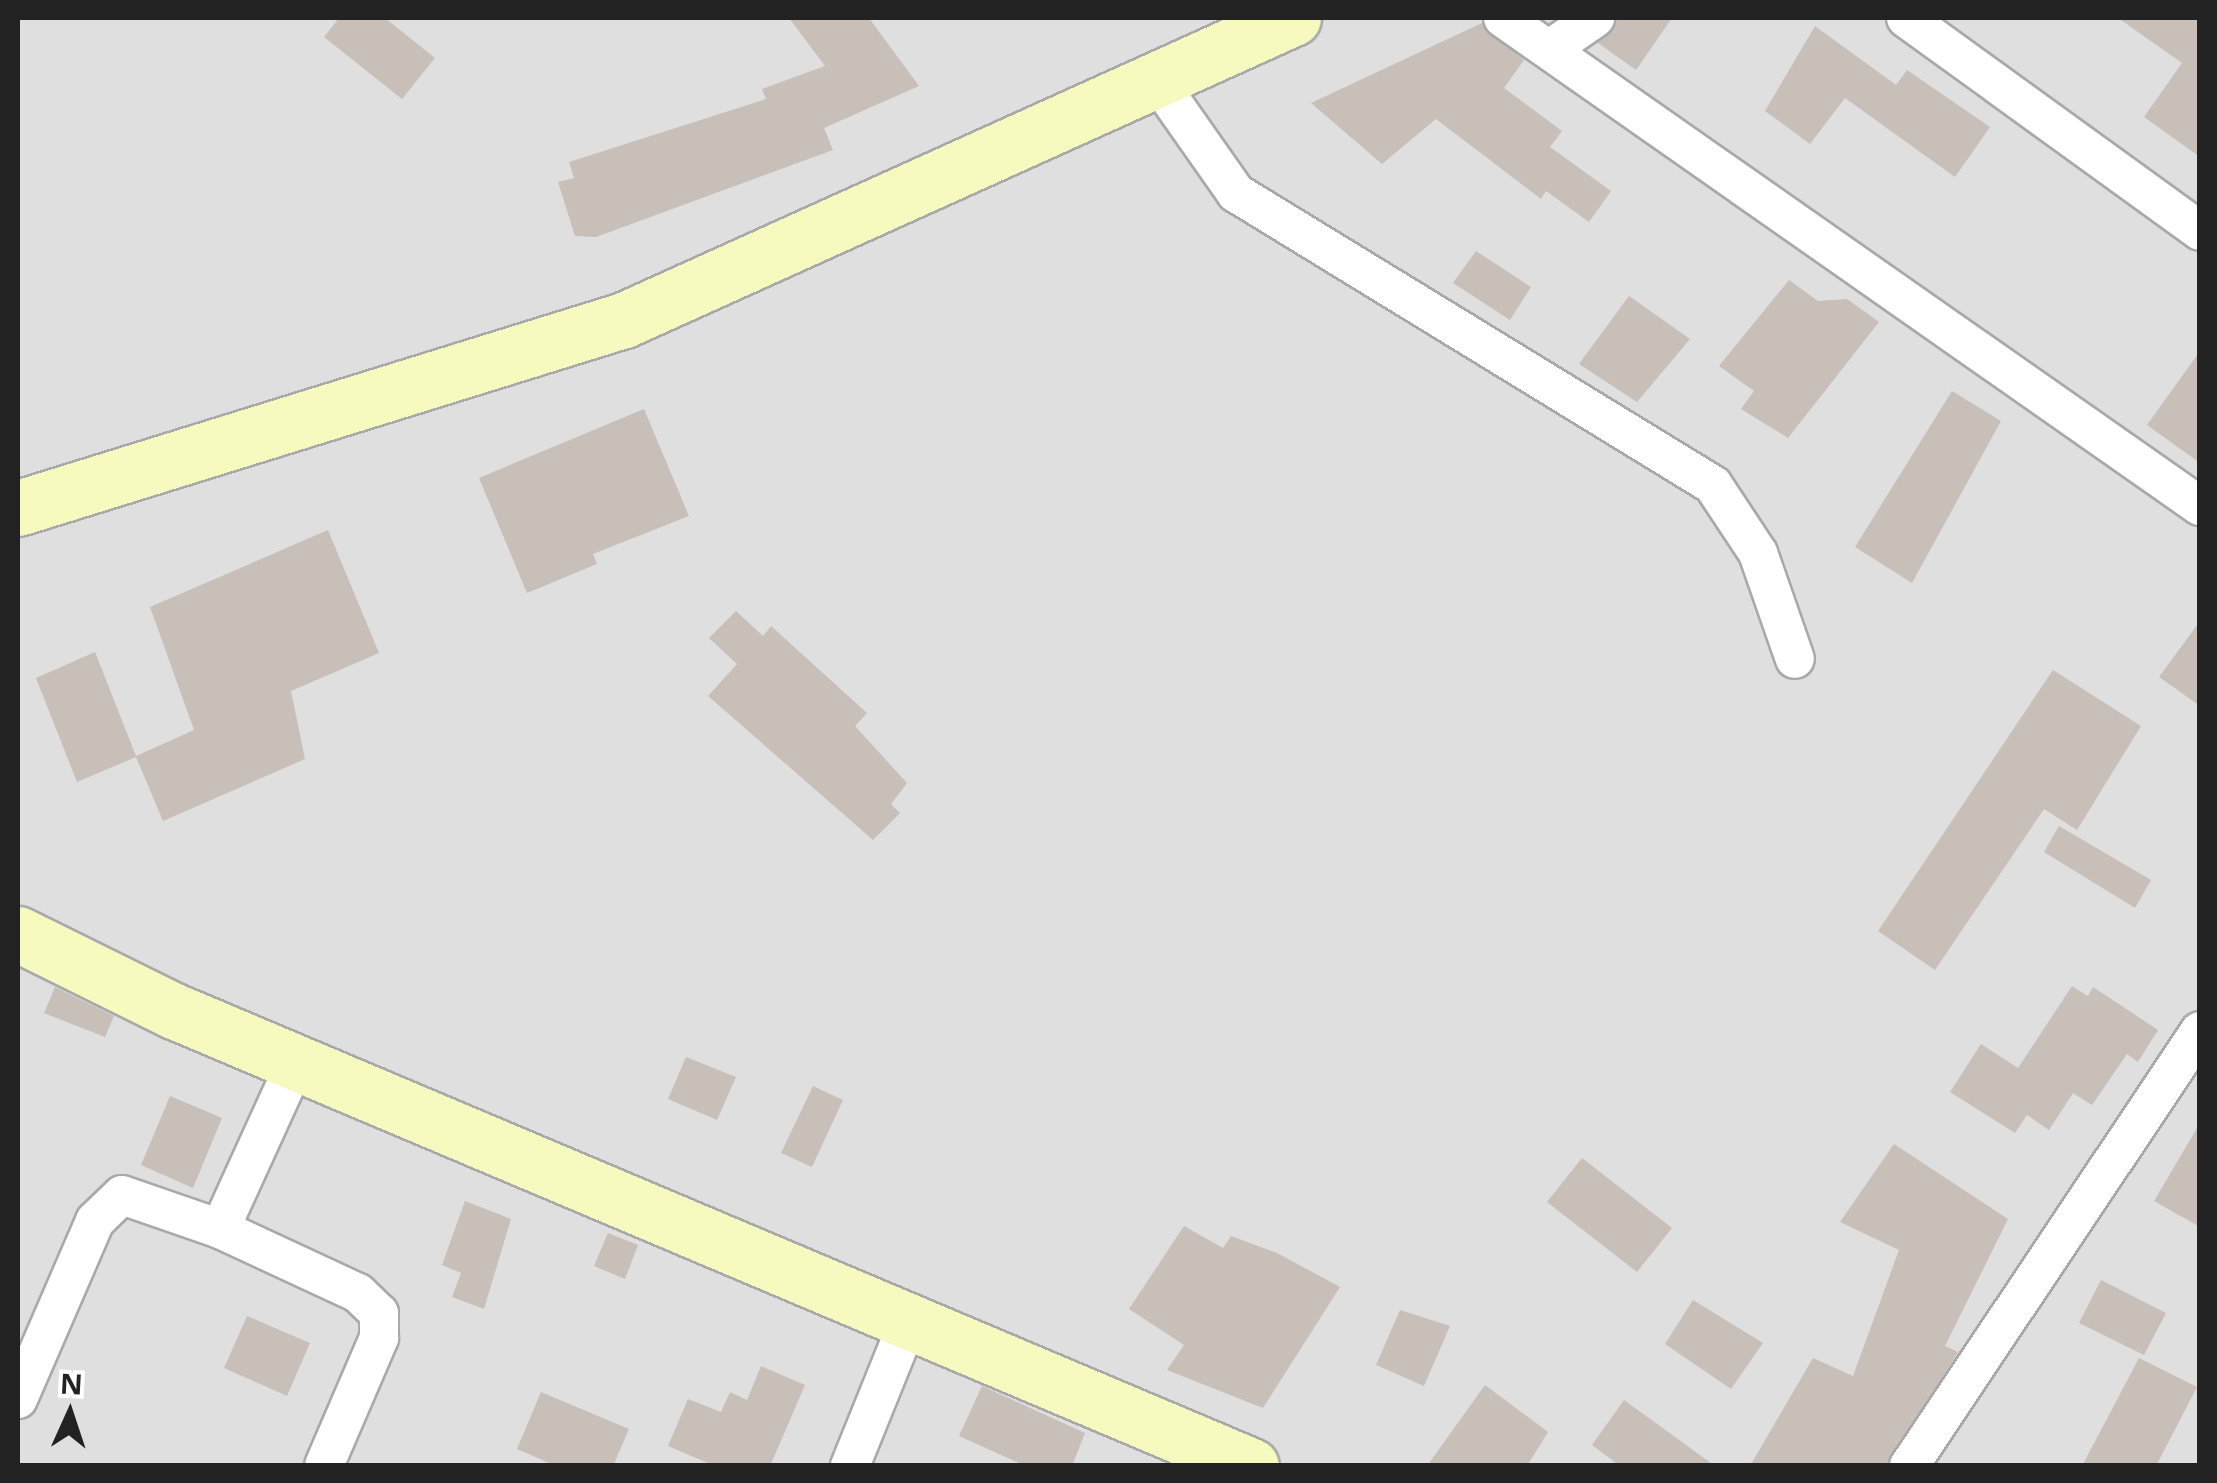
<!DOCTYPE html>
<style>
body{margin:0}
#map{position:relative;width:2217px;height:1483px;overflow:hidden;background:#f2efe9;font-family:"Noto Sans",sans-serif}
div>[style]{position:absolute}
.residential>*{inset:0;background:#e0dfdf}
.building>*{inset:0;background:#c7bfb8}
.roads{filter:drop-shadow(2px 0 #a9a9a9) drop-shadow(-2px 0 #a9a9a9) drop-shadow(0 2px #a9a9a9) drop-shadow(0 -2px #a9a9a9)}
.street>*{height:38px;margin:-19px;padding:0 19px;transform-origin:19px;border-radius:19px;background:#fff}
.secondary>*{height:55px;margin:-27.5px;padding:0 27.5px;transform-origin:27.5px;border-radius:27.5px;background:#f7fabf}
span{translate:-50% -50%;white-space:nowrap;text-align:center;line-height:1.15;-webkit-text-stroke:8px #fff;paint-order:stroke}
.frame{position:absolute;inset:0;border:20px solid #222;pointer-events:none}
.north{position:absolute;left:20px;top:1363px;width:100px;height:100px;-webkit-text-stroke:8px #fff;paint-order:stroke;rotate:3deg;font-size:28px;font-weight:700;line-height:40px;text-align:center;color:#222}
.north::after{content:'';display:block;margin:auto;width:35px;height:45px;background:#222;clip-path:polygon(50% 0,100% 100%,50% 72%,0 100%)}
</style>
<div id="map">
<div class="residential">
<i style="clip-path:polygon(18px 18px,2199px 18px,2199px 1465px,18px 1465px)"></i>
</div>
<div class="building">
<i style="clip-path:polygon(339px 18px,385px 18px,435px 58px,402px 99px,324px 37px)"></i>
<i style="clip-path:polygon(789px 18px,869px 18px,919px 86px,824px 128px,833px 150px,596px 237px,575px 236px,558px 182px,574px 178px,569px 162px,766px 99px,762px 89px,825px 66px)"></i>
<i style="clip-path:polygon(1617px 18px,1672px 18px,1636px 70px,1598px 43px)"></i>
<i style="clip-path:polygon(2118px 18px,2200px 18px,2200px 157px,2144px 117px,2182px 63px)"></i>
<i style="clip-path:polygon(1482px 23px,1524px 60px,1504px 88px,1562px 131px,1550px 147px,1611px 191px,1589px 222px,1546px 191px,1541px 199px,1436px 119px,1382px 164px,1311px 103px)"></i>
<i style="clip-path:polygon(1815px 26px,1896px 85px,1907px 70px,1990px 127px,1955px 177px,1845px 98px,1810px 144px,1765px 111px)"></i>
<i style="clip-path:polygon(1476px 251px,1531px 287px,1510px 320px,1453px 283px)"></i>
<i style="clip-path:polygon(1789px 280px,1818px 301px,1847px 299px,1879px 322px,1788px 438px,1741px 409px,1754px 391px,1719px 366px)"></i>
<i style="clip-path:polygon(1629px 296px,1690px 339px,1637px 402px,1579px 364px)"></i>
<i style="clip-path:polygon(2200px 351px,2200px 463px,2147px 425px)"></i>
<i style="clip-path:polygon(1952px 391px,2001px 421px,1912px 583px,1855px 547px)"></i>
<i style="clip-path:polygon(644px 409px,689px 516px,593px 554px,597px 564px,527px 593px,479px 478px)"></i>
<i style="clip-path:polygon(328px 530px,379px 653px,291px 691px,305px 759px,163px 821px,136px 757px,77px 782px,36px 678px,95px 652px,136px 756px,194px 730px,150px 607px)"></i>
<i style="clip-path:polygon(736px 611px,763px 636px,771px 626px,867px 713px,855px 726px,907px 783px,891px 804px,900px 813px,873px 840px,708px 696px,737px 664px,709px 638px)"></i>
<i style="clip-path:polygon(2200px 621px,2200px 706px,2159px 677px)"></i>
<i style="clip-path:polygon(2053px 670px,2141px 726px,2077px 830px,2044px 809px,1935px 970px,1878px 931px)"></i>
<i style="clip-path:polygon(2059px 826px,2151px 880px,2135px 908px,2044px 852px)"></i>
<i style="clip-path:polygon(2072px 986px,2088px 996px,2093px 987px,2158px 1030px,2138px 1062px,2127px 1054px,2092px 1105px,2073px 1093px,2049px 1130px,2027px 1115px,2015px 1133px,1950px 1092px,1981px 1044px,2018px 1068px)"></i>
<i style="clip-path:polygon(55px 987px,114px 1016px,105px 1037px,44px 1013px)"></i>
<i style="clip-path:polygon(686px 1057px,736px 1077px,717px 1120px,668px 1099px)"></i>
<i style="clip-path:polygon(813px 1086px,843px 1100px,812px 1167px,781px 1153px)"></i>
<i style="clip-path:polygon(170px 1096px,222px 1118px,193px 1188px,141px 1165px)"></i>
<i style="clip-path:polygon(2200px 1123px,2200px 1227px,2154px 1201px)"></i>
<i style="clip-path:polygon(1894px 1144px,2008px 1219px,1945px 1346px,1958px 1352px,1887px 1466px,1750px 1466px,1813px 1358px,1853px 1376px,1899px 1250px,1840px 1222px)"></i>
<i style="clip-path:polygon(1582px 1158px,1672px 1228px,1637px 1272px,1547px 1202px)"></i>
<i style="clip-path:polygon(465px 1201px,511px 1219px,484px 1309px,452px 1297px,461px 1273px,442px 1265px)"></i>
<i style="clip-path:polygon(1184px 1226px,1223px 1248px,1231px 1236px,1277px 1253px,1340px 1287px,1263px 1408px,1167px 1370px,1184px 1345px,1129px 1309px)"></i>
<i style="clip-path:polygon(608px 1233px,638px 1245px,625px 1279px,594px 1266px)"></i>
<i style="clip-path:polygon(2101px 1280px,2166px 1313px,2144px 1355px,2079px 1323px)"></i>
<i style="clip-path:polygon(1693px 1300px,1763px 1343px,1731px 1389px,1665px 1344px)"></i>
<i style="clip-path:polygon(1400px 1310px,1450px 1326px,1424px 1386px,1376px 1365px)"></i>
<i style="clip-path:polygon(247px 1316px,310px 1343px,287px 1396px,224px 1368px)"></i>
<i style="clip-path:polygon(2139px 1358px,2197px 1387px,2156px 1466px,2082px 1466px)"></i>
<i style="clip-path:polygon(761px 1366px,805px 1385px,770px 1466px,715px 1466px,668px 1446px,688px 1399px,721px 1412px,730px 1392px,747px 1400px)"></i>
<i style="clip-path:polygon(1485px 1385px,1548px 1432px,1527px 1466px,1427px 1466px)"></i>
<i style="clip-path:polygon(982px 1386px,1085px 1433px,1072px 1466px,1026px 1466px,959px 1436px)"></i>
<i style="clip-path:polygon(541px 1392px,629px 1429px,613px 1466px,556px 1466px,517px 1449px)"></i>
<i style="clip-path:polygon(1624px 1400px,1715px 1466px,1620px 1466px,1592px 1445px)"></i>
</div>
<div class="roads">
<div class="street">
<i style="left:1503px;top:18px;width:851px;rotate:35deg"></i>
<i style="left:1906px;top:18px;width:363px;rotate:35.9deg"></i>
<i style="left:1550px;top:49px;width:55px;rotate:-34.6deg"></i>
<i style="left:1158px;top:82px;width:136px;rotate:54.9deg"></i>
<i style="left:1236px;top:193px;width:559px;rotate:31.47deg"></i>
<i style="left:1713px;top:485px;width:82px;rotate:56.5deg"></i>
<i style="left:1758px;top:553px;width:112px;rotate:70.8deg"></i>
<i style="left:220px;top:1229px;width:188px;rotate:-65.5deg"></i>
<i style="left:18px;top:1399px;width:194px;rotate:-66.6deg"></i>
<i style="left:95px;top:1221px;width:37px;rotate:-44deg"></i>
<i style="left:122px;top:1195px;width:104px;rotate:19.1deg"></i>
<i style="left:220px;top:1229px;width:152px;rotate:24.9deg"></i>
<i style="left:358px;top:1293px;width:29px;rotate:44deg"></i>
<i style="left:379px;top:1313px;width:25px;rotate:90deg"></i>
<i style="left:379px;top:1338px;width:139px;rotate:113.3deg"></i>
<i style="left:850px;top:1466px;width:157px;rotate:-68deg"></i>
<i style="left:1909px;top:1466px;width:523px;rotate:-56.22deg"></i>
</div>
<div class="secondary">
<i style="left:18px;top:508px;width:634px;rotate:-17.24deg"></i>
<i style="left:624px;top:320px;width:734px;rotate:-24.3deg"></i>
<i style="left:18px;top:934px;width:174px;rotate:26.3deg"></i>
<i style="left:174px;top:1011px;width:1169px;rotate:22.9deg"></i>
</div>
</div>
<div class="frame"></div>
<div class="north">N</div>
</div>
